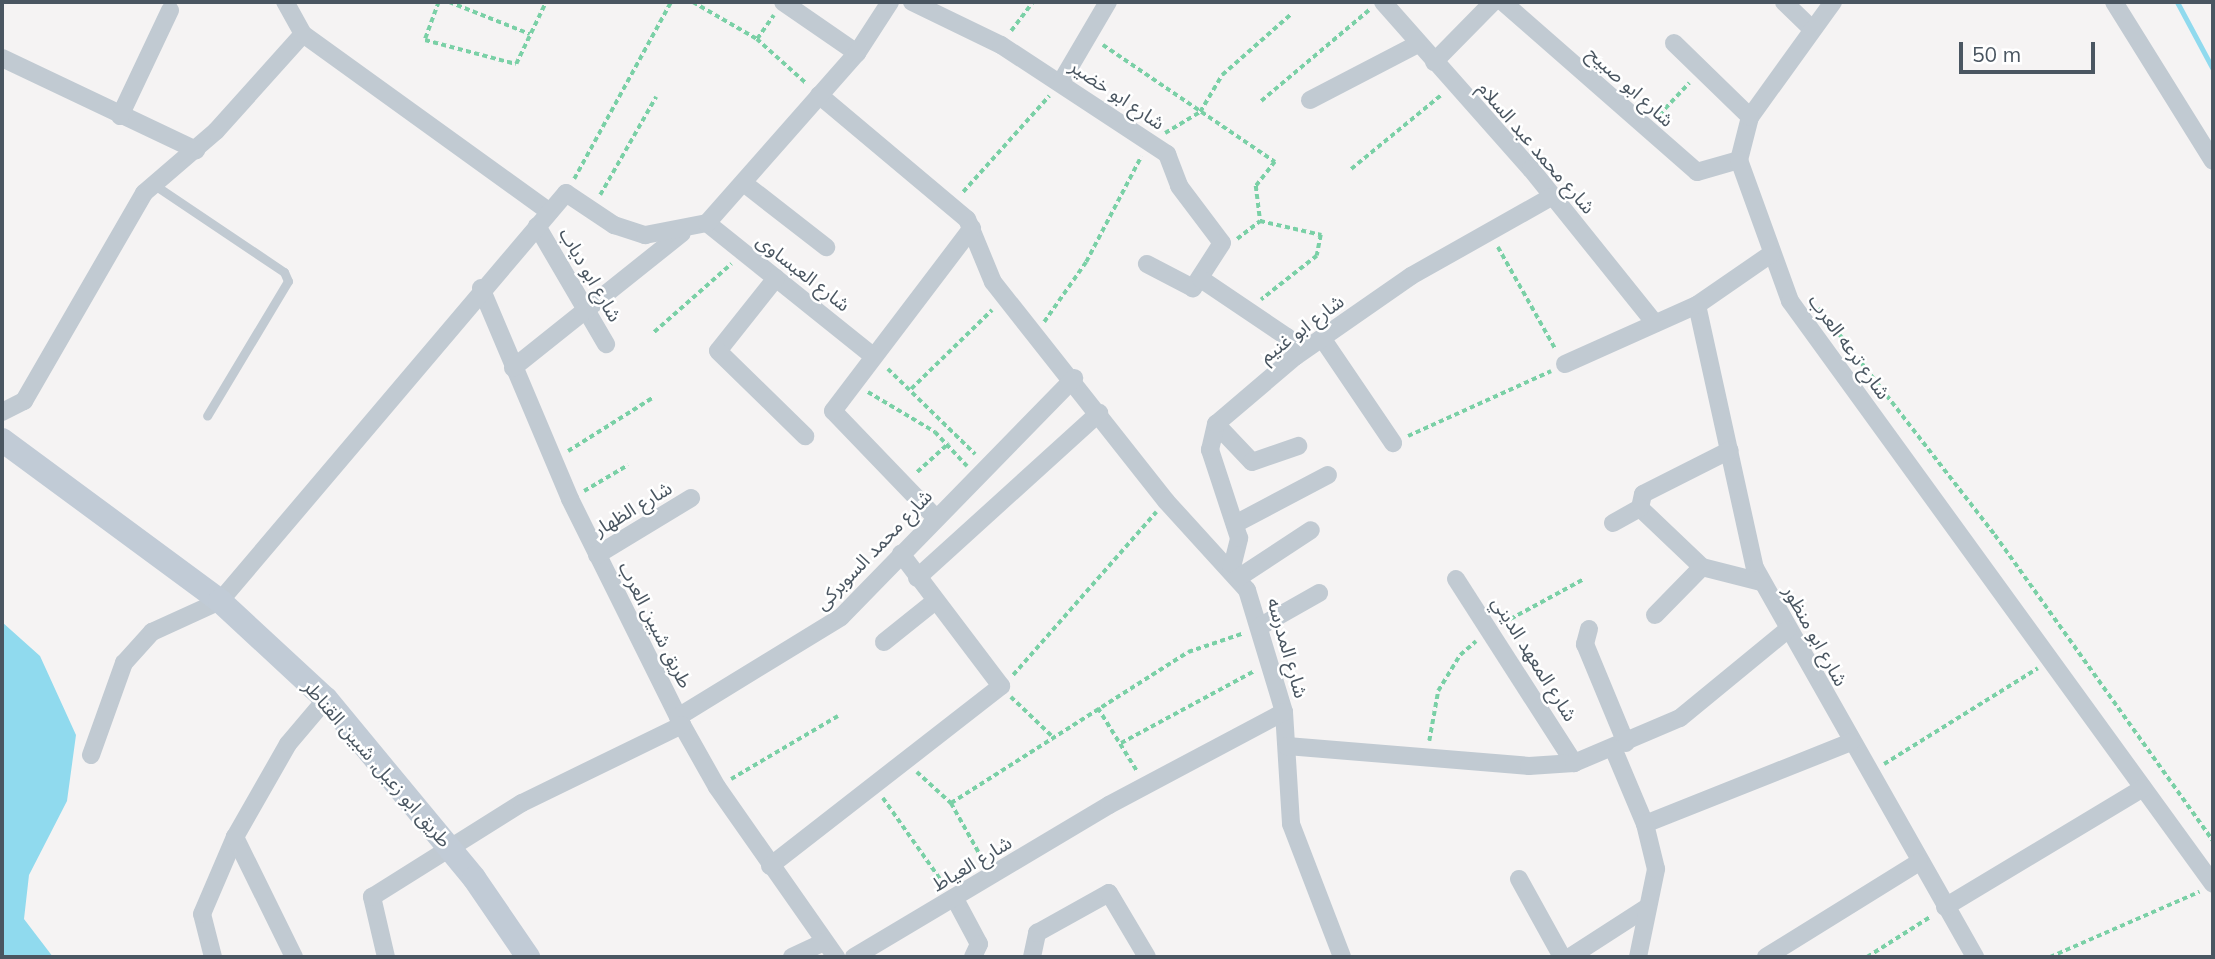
<!DOCTYPE html>
<meta charset="utf-8">
<style>
body{margin:0}
#map{position:relative;width:2215px;height:959px;overflow:hidden;background:#f5f3f3;font-family:Mulish,"Noto Sans Arabic",sans-serif}
div>[style]{position:absolute}
.water>*{inset:0;background:#90daee}
.stream>*{height:5px;margin:-2.5px;padding:0 2.5px;transform-origin:2.5px;border-radius:2.5px;background:#90daee}
.path>*{height:3.5px;margin-top:-1.75px;transform-origin:0;background:repeating-linear-gradient(90deg,#7ad0a6 0 5px,transparent 0 8.5px)}
.lane>*{height:9px;margin:-4.5px;padding:0 4.5px;transform-origin:4.5px;border-radius:4.5px;background:#c1cad2}
.street>*{height:18px;margin:-9px;padding:0 9px;transform-origin:9px;border-radius:9px;background:#c1cad2}
.secondary>*{height:24px;margin:-12px;padding:0 12px;transform-origin:12px;border-radius:12px;background:#c1cbd6}
span{translate:-50% -50%;white-space:nowrap;text-align:center;line-height:1.15;-webkit-text-stroke:5px #fff;paint-order:stroke}
.street-label{font-size:19px;color:#4a5661}
.frame{position:absolute;inset:0;border:4px solid #4a5661;pointer-events:none}
.scale{position:absolute;left:1959px;top:42px;width:136px;height:32px;box-sizing:border-box;border:4px solid #4a5661;border-top:0;padding-left:9px;font-size:21px;line-height:24px;white-space:nowrap;color:#4a5661;-webkit-text-stroke:5px #fff;paint-order:stroke}
</style>
<div id="map">
<div class="water">
<i style="clip-path:polygon(2px 622px,40px 656px,76px 735px,67px 801px,29px 875px,24px 919px,53px 957px,2px 957px)"></i>
</div>
<div class="stream">
<i style="left:2177px;top:2px;width:76px;rotate:61.8deg"></i>
</div>
<div class="path">
<i style="left:439px;top:2px;width:40px;rotate:110.2deg"></i>
<i style="left:425px;top:40px;width:94px;rotate:14.8deg"></i>
<i style="left:516px;top:64px;width:69px;rotate:-64.2deg"></i>
<i style="left:449px;top:2px;width:87px;rotate:21.6deg"></i>
<i style="left:693px;top:2px;width:74px;rotate:30deg"></i>
<i style="left:757px;top:39px;width:67px;rotate:42deg"></i>
<i style="left:1011px;top:31px;width:36px;rotate:-53deg"></i>
<i style="left:757px;top:39px;width:29px;rotate:-55deg"></i>
<i style="left:1103px;top:45px;width:208px;rotate:34.2deg"></i>
<i style="left:1275px;top:162px;width:31px;rotate:128deg"></i>
<i style="left:1256px;top:186px;width:35px;rotate:83deg"></i>
<i style="left:1261px;top:101px;width:141px;rotate:-40.1deg"></i>
<i style="left:1659px;top:115px;width:44px;rotate:-46.8deg"></i>
<i style="left:1165px;top:133px;width:41px;rotate:-31deg"></i>
<i style="left:1200px;top:112px;width:43px;rotate:-59.3deg"></i>
<i style="left:1222px;top:75px;width:91px;rotate:-41.4deg"></i>
<i style="left:1351px;top:169px;width:117px;rotate:-39.4deg"></i>
<i style="left:574px;top:179px;width:202px;rotate:-61.3deg"></i>
<i style="left:963px;top:192px;width:129px;rotate:-48.1deg"></i>
<i style="left:600px;top:195px;width:113px;rotate:-60.3deg"></i>
<i style="left:1260px;top:221px;width:63px;rotate:12.9deg"></i>
<i style="left:1321px;top:235px;width:21px;rotate:101deg"></i>
<i style="left:1317px;top:256px;width:71px;rotate:141.8deg"></i>
<i style="left:1237px;top:239px;width:29px;rotate:-38deg"></i>
<i style="left:1498px;top:247px;width:118px;rotate:60.6deg"></i>
<i style="left:1819px;top:308px;width:287px;rotate:52.2deg"></i>
<i style="left:1995px;top:535px;width:376px;rotate:54.5deg"></i>
<i style="left:1044px;top:322px;width:73px;rotate:-55deg"></i>
<i style="left:1086px;top:262px;width:119px;rotate:-62.4deg"></i>
<i style="left:654px;top:332px;width:103px;rotate:-41.4deg"></i>
<i style="left:888px;top:369px;width:122px;rotate:44.3deg"></i>
<i style="left:911px;top:389px;width:113px;rotate:-44.3deg"></i>
<i style="left:868px;top:392px;width:78px;rotate:30.8deg"></i>
<i style="left:935px;top:432px;width:47px;rotate:46.7deg"></i>
<i style="left:1408px;top:436px;width:157px;rotate:-24.4deg"></i>
<i style="left:568px;top:451px;width:99px;rotate:-32.2deg"></i>
<i style="left:917px;top:472px;width:43px;rotate:-42.2deg"></i>
<i style="left:584px;top:491px;width:51px;rotate:-30.6deg"></i>
<i style="left:1503px;top:623px;width:92px;rotate:-28.5deg"></i>
<i style="left:1013px;top:675px;width:217px;rotate:-48.7deg"></i>
<i style="left:1011px;top:697px;width:58px;rotate:43.6deg"></i>
<i style="left:1098px;top:708px;width:74px;rotate:58.2deg"></i>
<i style="left:1429px;top:741px;width:51px;rotate:-79.8deg"></i>
<i style="left:1438px;top:691px;width:42px;rotate:-58.6deg"></i>
<i style="left:1460px;top:655px;width:21px;rotate:-41deg"></i>
<i style="left:1121px;top:743px;width:151px;rotate:-28.4deg"></i>
<i style="left:1884px;top:764px;width:181px;rotate:-31.9deg"></i>
<i style="left:917px;top:772px;width:46px;rotate:42.4deg"></i>
<i style="left:951px;top:803px;width:65px;rotate:60.7deg"></i>
<i style="left:731px;top:779px;width:124px;rotate:-30.5deg"></i>
<i style="left:883px;top:798px;width:104px;rotate:54.8deg"></i>
<i style="left:951px;top:803px;width:281px;rotate:-32.5deg"></i>
<i style="left:1188px;top:652px;width:59px;rotate:-18.7deg"></i>
<i style="left:1867px;top:957px;width:75px;rotate:-32.4deg"></i>
<i style="left:2050px;top:957px;width:163px;rotate:-23.6deg"></i>
</div>
<div class="lane">
<i style="left:153px;top:184px;width:158px;rotate:33.9deg"></i>
<i style="left:284px;top:272px;width:10px;rotate:66deg"></i>
<i style="left:288px;top:281px;width:157px;rotate:121deg"></i>
</div>
<div class="street">
<i style="left:783px;top:2px;width:90px;rotate:34.6deg"></i>
<i style="left:912px;top:2px;width:99px;rotate:25.8deg"></i>
<i style="left:1001px;top:45px;width:199px;rotate:33.3deg"></i>
<i style="left:1167px;top:154px;width:34px;rotate:69deg"></i>
<i style="left:1179px;top:186px;width:71px;rotate:53deg"></i>
<i style="left:1222px;top:243px;width:54px;rotate:122.8deg"></i>
<i style="left:1193px;top:288px;width:52px;rotate:-152.4deg"></i>
<i style="left:1383px;top:2px;width:223px;rotate:48.5deg"></i>
<i style="left:1531px;top:169px;width:198px;rotate:51.2deg"></i>
<i style="left:1503px;top:2px;width:258px;rotate:41.2deg"></i>
<i style="left:1697px;top:172px;width:44px;rotate:-15.9deg"></i>
<i style="left:1784px;top:2px;width:37px;rotate:44deg"></i>
<i style="left:1833px;top:2px;width:142px;rotate:125.8deg"></i>
<i style="left:1750px;top:117px;width:44px;rotate:104.3deg"></i>
<i style="left:1739px;top:160px;width:150px;rotate:70.1deg"></i>
<i style="left:1790px;top:301px;width:720px;rotate:54.04deg"></i>
<i style="left:2114px;top:2px;width:187px;rotate:58.1deg"></i>
<i style="left:303px;top:34px;width:304px;rotate:35.8deg"></i>
<i style="left:1674px;top:43px;width:106px;rotate:44.2deg"></i>
<i style="left:2px;top:58px;width:215px;rotate:25.4deg"></i>
<i style="left:1434px;top:62px;width:84px;rotate:-45.5deg"></i>
<i style="left:1061px;top:82px;width:93px;rotate:-59.6deg"></i>
<i style="left:819px;top:95px;width:193px;rotate:40deg"></i>
<i style="left:967px;top:219px;width:68px;rotate:67.6deg"></i>
<i style="left:993px;top:282px;width:279px;rotate:51.7deg"></i>
<i style="left:1166px;top:501px;width:120px;rotate:47.7deg"></i>
<i style="left:1247px;top:590px;width:127px;rotate:73.1deg"></i>
<i style="left:1284px;top:712px;width:112px;rotate:86.4deg"></i>
<i style="left:1291px;top:824px;width:142px;rotate:69deg"></i>
<i style="left:1310px;top:100px;width:122px;rotate:-27.4deg"></i>
<i style="left:120px;top:116px;width:117px;rotate:-64.7deg"></i>
<i style="left:745px;top:184px;width:103px;rotate:37.9deg"></i>
<i style="left:707px;top:223px;width:213px;rotate:38.7deg"></i>
<i style="left:537px;top:226px;width:137px;rotate:59.7deg"></i>
<i style="left:776px;top:278px;width:93px;rotate:128.5deg"></i>
<i style="left:718px;top:351px;width:122px;rotate:44.3deg"></i>
<i style="left:1201px;top:279px;width:104px;rotate:34deg"></i>
<i style="left:1287px;top:337px;width:21px;rotate:65deg"></i>
<i style="left:481px;top:288px;width:229px;rotate:67.1deg"></i>
<i style="left:570px;top:499px;width:252px;rotate:63.6deg"></i>
<i style="left:682px;top:725px;width:71px;rotate:60.6deg"></i>
<i style="left:717px;top:787px;width:208px;rotate:55deg"></i>
<i style="left:1697px;top:305px;width:269px;rotate:77.6deg"></i>
<i style="left:1755px;top:568px;width:447px;rotate:60.5deg"></i>
<i style="left:1322px;top:338px;width:127px;rotate:55.9deg"></i>
<i style="left:1565px;top:364px;width:145px;rotate:-24.1deg"></i>
<i style="left:1697px;top:305px;width:90px;rotate:-34.6deg"></i>
<i style="left:513px;top:368px;width:216px;rotate:-38.6deg"></i>
<i style="left:2px;top:412px;width:25px;rotate:-27deg"></i>
<i style="left:24px;top:401px;width:240px;rotate:-60deg"></i>
<i style="left:144px;top:193px;width:95px;rotate:-40.7deg"></i>
<i style="left:216px;top:131px;width:130px;rotate:-48.1deg"></i>
<i style="left:303px;top:34px;width:37px;rotate:-119deg"></i>
<i style="left:1216px;top:424px;width:52px;rotate:46.5deg"></i>
<i style="left:1252px;top:462px;width:49px;rotate:-19.2deg"></i>
<i style="left:1640px;top:508px;width:86px;rotate:43.6deg"></i>
<i style="left:1702px;top:567px;width:61px;rotate:14.3deg"></i>
<i style="left:1640px;top:508px;width:14px;rotate:-78deg"></i>
<i style="left:1643px;top:494px;width:97px;rotate:-26.8deg"></i>
<i style="left:935px;top:517px;width:147px;rotate:-133.9deg"></i>
<i style="left:833px;top:411px;width:230px;rotate:-52.8deg"></i>
<i style="left:1613px;top:523px;width:31px;rotate:-29deg"></i>
<i style="left:1235px;top:524px;width:105px;rotate:-27.8deg"></i>
<i style="left:597px;top:555px;width:110px;rotate:-31.2deg"></i>
<i style="left:1231px;top:571px;width:34px;rotate:-76deg"></i>
<i style="left:1239px;top:538px;width:93px;rotate:-108.2deg"></i>
<i style="left:1210px;top:450px;width:27px;rotate:-77deg"></i>
<i style="left:1216px;top:424px;width:105px;rotate:-40.4deg"></i>
<i style="left:1296px;top:356px;width:140px;rotate:-34.8deg"></i>
<i style="left:1411px;top:276px;width:161px;rotate:-29.4deg"></i>
<i style="left:917px;top:578px;width:246px;rotate:-42.2deg"></i>
<i style="left:1238px;top:578px;width:87px;rotate:-33.3deg"></i>
<i style="left:1456px;top:579px;width:219px;rotate:57.3deg"></i>
<i style="left:1655px;top:615px;width:67px;rotate:-45.6deg"></i>
<i style="left:1259px;top:627px;width:69px;rotate:-29.5deg"></i>
<i style="left:1589px;top:629px;width:16px;rotate:105deg"></i>
<i style="left:1585px;top:644px;width:107px;rotate:67.5deg"></i>
<i style="left:884px;top:642px;width:64px;rotate:-38.7deg"></i>
<i style="left:678px;top:717px;width:191px;rotate:-31.5deg"></i>
<i style="left:841px;top:617px;width:334px;rotate:-45.7deg"></i>
<i style="left:1287px;top:746px;width:243px;rotate:4.7deg"></i>
<i style="left:1529px;top:766px;width:45px;rotate:-3.8deg"></i>
<i style="left:1574px;top:763px;width:115px;rotate:-23deg"></i>
<i style="left:1680px;top:718px;width:139px;rotate:-39.4deg"></i>
<i style="left:1613px;top:748px;width:82px;rotate:67.2deg"></i>
<i style="left:1645px;top:824px;width:222px;rotate:-21.7deg"></i>
<i style="left:91px;top:755px;width:98px;rotate:-70.3deg"></i>
<i style="left:124px;top:663px;width:42px;rotate:-47.9deg"></i>
<i style="left:152px;top:632px;width:75px;rotate:-24.5deg"></i>
<i style="left:220px;top:601px;width:535px;rotate:-49.7deg"></i>
<i style="left:566px;top:193px;width:58px;rotate:33.7deg"></i>
<i style="left:614px;top:225px;width:33px;rotate:18deg"></i>
<i style="left:645px;top:235px;width:63px;rotate:-11deg"></i>
<i style="left:707px;top:223px;width:227px;rotate:-48.6deg"></i>
<i style="left:857px;top:53px;width:61px;rotate:-57.1deg"></i>
<i style="left:770px;top:866px;width:293px;rotate:-37.9deg"></i>
<i style="left:1001px;top:686px;width:166px;rotate:-127.1deg"></i>
<i style="left:1519px;top:879px;width:89px;rotate:61.1deg"></i>
<i style="left:955px;top:899px;width:51px;rotate:61.9deg"></i>
<i style="left:979px;top:944px;width:14px;rotate:115deg"></i>
<i style="left:1945px;top:907px;width:231px;rotate:-31deg"></i>
<i style="left:213px;top:957px;width:44px;rotate:-104.3deg"></i>
<i style="left:202px;top:914px;width:84px;rotate:-66.8deg"></i>
<i style="left:294px;top:957px;width:134px;rotate:-116.2deg"></i>
<i style="left:235px;top:837px;width:107px;rotate:-60.3deg"></i>
<i style="left:288px;top:744px;width:59px;rotate:-49.8deg"></i>
<i style="left:386px;top:957px;width:62px;rotate:-103.1deg"></i>
<i style="left:372px;top:897px;width:177px;rotate:-32.1deg"></i>
<i style="left:522px;top:803px;width:178px;rotate:-26deg"></i>
<i style="left:792px;top:957px;width:35px;rotate:-25deg"></i>
<i style="left:854px;top:957px;width:297px;rotate:-30.8deg"></i>
<i style="left:1109px;top:805px;width:198px;rotate:-28deg"></i>
<i style="left:1032px;top:957px;width:25px;rotate:-78deg"></i>
<i style="left:1037px;top:933px;width:82px;rotate:-29.1deg"></i>
<i style="left:1109px;top:893px;width:74px;rotate:59.3deg"></i>
<i style="left:1570px;top:957px;width:90px;rotate:-32.8deg"></i>
<i style="left:1638px;top:957px;width:90px;rotate:-78.4deg"></i>
<i style="left:1656px;top:869px;width:46px;rotate:-103.7deg"></i>
<i style="left:1766px;top:957px;width:180px;rotate:-31.8deg"></i>
</div>
<div class="secondary">
<i style="left:2px;top:440px;width:271px;rotate:36.4deg"></i>
<i style="left:220px;top:601px;width:144px;rotate:42.8deg"></i>
<i style="left:326px;top:699px;width:232px;rotate:50.4deg"></i>
<i style="left:474px;top:878px;width:96px;rotate:55.6deg"></i>
</div>
<div class="street-label">
<span style="left:1630px;top:87px;rotate:42deg">شارع ابو صبيح</span>
<span style="left:1117px;top:95px;rotate:34deg">شارع ابو خضير</span>
<span style="left:1536px;top:148px;rotate:49deg">شارع محمد عبد السلام</span>
<span style="left:803px;top:273px;rotate:38deg">شارع العبساوى</span>
<span style="left:590px;top:275px;rotate:60deg">شارع ابو دياب</span>
<span style="left:1302px;top:329px;rotate:-37deg">شارع ابو غنيم</span>
<span style="left:1849px;top:347px;rotate:54deg">شارع ترعه العرب</span>
<span style="left:633px;top:509px;rotate:-31deg">شارع الظهار</span>
<span style="left:874px;top:550px;rotate:-46deg">شارع محمد السوبركى</span>
<span style="left:655px;top:625px;rotate:63deg">طريق شبين العرب</span>
<span style="left:1815px;top:636px;rotate:61deg">شارع ابو منظور</span>
<span style="left:1287px;top:648px;rotate:74deg">شارع المدرسه</span>
<span style="left:1534px;top:659px;rotate:58deg">شارع المعهد الديني</span>
<span style="left:377px;top:764px;rotate:49deg">طريق ابو زعبل, شبين القناطر</span>
<span style="left:972px;top:864px;rotate:-31deg">شارع العياط</span>
</div>
<div class="frame"></div>
<div class="scale">50 m</div>
</div>
